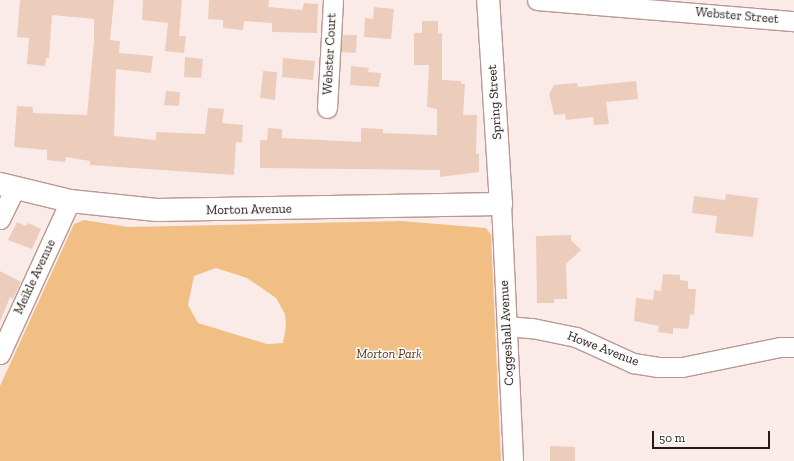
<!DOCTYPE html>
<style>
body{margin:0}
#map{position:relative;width:794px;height:461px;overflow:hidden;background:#faebe8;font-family:"Zilla Slab",serif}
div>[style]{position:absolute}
.green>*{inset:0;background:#f1bf84}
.building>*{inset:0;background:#eccdbc}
.roads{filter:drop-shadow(1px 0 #ba9892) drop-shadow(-1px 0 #ba9892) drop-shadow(0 1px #ba9892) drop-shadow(0 -1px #ba9892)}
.minor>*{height:19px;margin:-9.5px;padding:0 9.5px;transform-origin:9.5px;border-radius:9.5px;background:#fff}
.major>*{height:22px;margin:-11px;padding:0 11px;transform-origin:11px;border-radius:11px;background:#fff}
span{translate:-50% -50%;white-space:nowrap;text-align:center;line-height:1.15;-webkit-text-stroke:3px #fcfcfc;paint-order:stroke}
.street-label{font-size:13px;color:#271a18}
.park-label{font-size:13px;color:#513816;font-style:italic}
.scale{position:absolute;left:652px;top:431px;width:118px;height:18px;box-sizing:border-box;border:2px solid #271a18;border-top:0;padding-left:5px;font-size:12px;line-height:14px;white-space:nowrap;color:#271a18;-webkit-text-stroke:3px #fcfcfc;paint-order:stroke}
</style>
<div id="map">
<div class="green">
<i style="clip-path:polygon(evenodd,84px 220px,128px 227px,401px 221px,486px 228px,491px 235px,501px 461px,0 461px,0 386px,74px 224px,84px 220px,216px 268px,247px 278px,276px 298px,285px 314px,286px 326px,283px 343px,267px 344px,198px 323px,188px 305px,194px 276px,216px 268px)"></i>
</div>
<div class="building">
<i style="clip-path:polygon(20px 0,114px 0,110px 40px,120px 41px,119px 53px,153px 56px,151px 73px,116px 69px,114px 136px,156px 140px,156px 132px,205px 134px,208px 108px,224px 109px,222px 123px,243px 125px,242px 143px,236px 142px,234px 175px,90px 165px,90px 161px,66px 157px,65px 162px,47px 160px,47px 150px,14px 147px,17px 106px,33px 107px,33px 113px,87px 115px,94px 41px,94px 19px,52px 15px,49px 58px,46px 58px,45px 66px,27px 64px,29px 38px,17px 37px)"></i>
<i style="clip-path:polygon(143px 0,182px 0,179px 36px,186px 36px,184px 53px,165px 51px,168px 23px,142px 20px)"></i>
<i style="clip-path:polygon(209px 0,269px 0,268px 7px,302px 10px,304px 3px,318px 4px,317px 33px,272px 32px,272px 23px,244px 21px,243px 30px,223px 28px,223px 20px,208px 19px)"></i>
<i style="clip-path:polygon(374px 7px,394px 9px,391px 39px,364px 37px,365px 18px,373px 19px)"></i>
<i style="clip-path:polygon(422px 21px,438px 21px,438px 34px,442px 33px,442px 80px,461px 81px,461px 84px,465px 84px,463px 115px,477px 115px,476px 154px,479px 154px,479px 172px,440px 177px,440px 170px,260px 168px,260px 140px,267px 140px,268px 128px,282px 129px,282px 138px,361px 142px,361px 128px,383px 129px,383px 133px,437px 135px,437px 109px,427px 107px,429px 65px,414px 65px,414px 33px,422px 33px)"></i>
<i style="clip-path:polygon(342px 35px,357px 35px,356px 53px,341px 52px)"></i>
<i style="clip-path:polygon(185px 57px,203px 59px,201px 78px,184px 77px)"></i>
<i style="clip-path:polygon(283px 58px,315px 61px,313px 80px,282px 77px)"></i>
<i style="clip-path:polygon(351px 66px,369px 68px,368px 72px,381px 73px,379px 87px,350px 85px)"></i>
<i style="clip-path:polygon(263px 71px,277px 72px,275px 100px,260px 98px)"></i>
<i style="clip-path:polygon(636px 81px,638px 99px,606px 102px,609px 124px,594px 125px,593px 117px,566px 120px,565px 114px,554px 115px,549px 94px,554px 85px,577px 83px,578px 87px)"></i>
<i style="clip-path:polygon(166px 91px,180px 92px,179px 106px,164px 105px)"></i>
<i style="clip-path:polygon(726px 194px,758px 198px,753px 237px,715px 233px,717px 216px,692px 213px,694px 196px,725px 200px)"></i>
<i style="clip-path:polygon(17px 222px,26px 226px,28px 223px,41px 229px,32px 249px,8px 240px)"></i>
<i style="clip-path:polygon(571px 235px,571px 240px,581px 250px,566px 264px,567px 299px,554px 299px,554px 303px,537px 303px,536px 236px)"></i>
<i style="clip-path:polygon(0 271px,21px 282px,13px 299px,10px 297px,0 322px)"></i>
<i style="clip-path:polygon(663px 274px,680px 275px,680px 280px,688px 281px,688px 289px,696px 289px,694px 315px,690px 314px,689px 326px,687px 329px,673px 328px,673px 334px,658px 332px,659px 326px,634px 321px,636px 298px,653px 300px,654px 290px,661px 291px)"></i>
<i style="clip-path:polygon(550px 446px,575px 447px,575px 461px,550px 461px)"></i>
</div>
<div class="roads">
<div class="minor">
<i style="left:537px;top:0;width:258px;rotate:4.7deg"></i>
<i style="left:327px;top:108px;width:108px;rotate:-86.8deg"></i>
<i style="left:501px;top:204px;width:257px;rotate:87.3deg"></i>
<i style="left:0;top:219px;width:34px;rotate:-64deg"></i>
<i style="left:507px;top:326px;width:25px;rotate:5deg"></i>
<i style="left:532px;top:328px;width:45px;rotate:11.6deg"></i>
<i style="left:576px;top:337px;width:63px;rotate:24.5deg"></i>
<i style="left:633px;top:363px;width:24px;rotate:9deg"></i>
<i style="left:657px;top:367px;width:25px"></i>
<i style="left:682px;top:367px;width:100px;rotate:-11.5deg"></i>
<i style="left:780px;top:347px;width:14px"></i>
<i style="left:0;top:354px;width:168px;rotate:-65.4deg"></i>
</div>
<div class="major">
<i style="left:0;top:184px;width:72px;rotate:13.7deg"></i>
<i style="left:70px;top:201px;width:87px;rotate:5.9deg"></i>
<i style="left:157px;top:210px;width:344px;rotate:-1deg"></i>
<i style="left:501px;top:204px;width:204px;rotate:-93.6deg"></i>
</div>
</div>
<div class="street-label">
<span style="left:737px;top:16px;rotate:5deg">Webster Street</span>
<span style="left:330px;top:54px;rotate:-87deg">Webster Court</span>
<span style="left:495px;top:102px;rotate:-94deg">Spring Street</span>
<span style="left:249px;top:210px;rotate:-1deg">Morton Avenue</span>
<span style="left:35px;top:277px;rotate:-65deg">Meikle Avenue</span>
<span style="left:507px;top:333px;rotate:-93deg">Coggeshall Avenue</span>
<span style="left:603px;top:349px;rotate:21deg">Howe Avenue</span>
</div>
<div class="park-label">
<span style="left:389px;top:354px">Morton Park</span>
</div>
<div class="scale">50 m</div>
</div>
